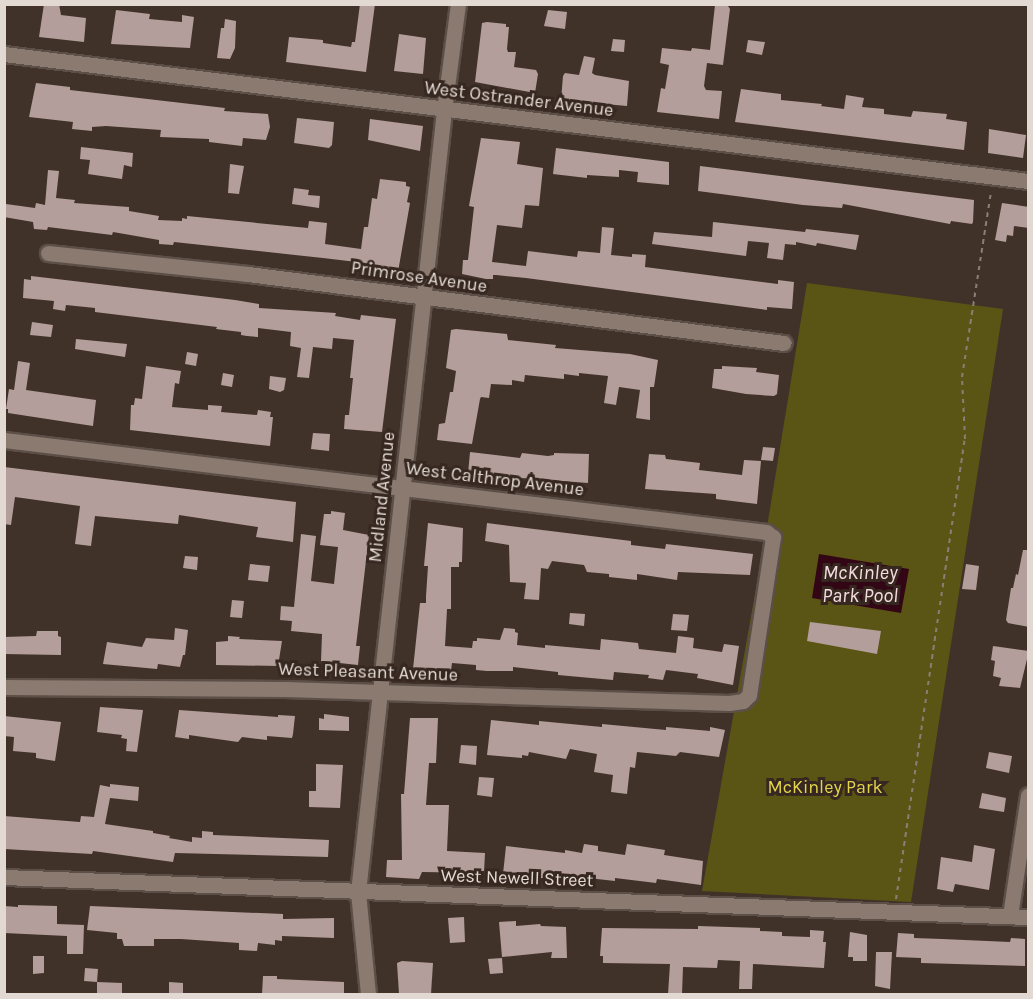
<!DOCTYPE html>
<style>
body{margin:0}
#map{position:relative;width:1033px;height:999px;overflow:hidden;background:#413229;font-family:Karla,sans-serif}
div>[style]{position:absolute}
.green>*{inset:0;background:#5a5415}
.water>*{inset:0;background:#330615}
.building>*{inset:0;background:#b49e9b}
.path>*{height:2px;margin-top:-1px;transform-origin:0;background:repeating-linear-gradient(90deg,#8b7e77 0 4.5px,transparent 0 9px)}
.roads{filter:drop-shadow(2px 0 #5b4f48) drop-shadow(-2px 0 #5b4f48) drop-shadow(0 2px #5b4f48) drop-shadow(0 -2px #5b4f48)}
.minor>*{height:15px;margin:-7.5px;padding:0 7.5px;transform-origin:7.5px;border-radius:7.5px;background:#8b7a70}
span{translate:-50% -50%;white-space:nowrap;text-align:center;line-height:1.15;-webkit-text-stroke:6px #362820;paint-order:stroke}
.street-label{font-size:18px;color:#e2d9d3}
.park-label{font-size:18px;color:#e2d44d}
.water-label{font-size:20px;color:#f6dce1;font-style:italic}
.frame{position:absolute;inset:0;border:6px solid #e2d9d3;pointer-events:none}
</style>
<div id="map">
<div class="green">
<i style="clip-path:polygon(807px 283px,1003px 309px,911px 902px,702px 891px,768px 521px)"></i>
</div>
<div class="water">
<i style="clip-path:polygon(819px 554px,909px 569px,901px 613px,812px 598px)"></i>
</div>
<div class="building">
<i style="clip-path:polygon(44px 4px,59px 4px,61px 15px,86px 18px,84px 42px,39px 37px)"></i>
<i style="clip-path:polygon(360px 4px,375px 4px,366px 72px,286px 62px,289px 37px,323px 40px,323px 43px,351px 47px,352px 42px,355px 42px)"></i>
<i style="clip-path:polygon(715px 5px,728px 6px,730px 9px,723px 65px,707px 63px,704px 86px,706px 90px,722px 91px,719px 119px,657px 112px,661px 88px,665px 89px,669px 65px,660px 63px,662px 48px,691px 51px,692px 48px,710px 50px)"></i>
<i style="clip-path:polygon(116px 10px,150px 14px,149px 19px,182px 22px,182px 15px,194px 17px,190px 48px,111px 44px)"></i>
<i style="clip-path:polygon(548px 10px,567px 12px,565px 29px,544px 26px)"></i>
<i style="clip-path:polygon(225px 19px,236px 21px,235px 48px,230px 59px,217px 58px,221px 28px,224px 28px)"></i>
<i style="clip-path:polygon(487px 22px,506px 24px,506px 27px,509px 27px,507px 49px,508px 52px,516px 52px,514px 67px,536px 70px,538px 74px,535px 93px,475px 82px,482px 23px)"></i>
<i style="clip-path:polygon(399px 34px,426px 38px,423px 74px,394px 71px)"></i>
<i style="clip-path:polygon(613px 39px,625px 40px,624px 52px,611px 51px)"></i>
<i style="clip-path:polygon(748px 40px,765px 42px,762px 55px,746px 52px)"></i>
<i style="clip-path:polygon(584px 56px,595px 58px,592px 73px,595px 75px,629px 81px,627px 106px,561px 100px,563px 76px,565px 73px,579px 75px)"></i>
<i style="clip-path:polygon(36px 83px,70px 87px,70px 90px,225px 108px,224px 111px,268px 114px,270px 127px,266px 140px,243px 138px,242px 146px,209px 142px,209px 139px,160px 137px,161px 130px,106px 126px,92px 127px,92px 131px,72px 129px,73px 122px,29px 117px)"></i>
<i style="clip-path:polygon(741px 89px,781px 94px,781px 100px,822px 104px,821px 106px,844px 109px,846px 95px,864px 98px,862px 107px,884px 109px,884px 114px,911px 117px,913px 111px,947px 114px,946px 119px,967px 122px,964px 150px,735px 122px)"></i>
<i style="clip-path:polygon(297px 118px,334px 122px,332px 145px,329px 148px,294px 143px)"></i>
<i style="clip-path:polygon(370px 119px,423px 126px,420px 151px,368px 140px)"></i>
<i style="clip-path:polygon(989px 129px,1026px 135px,1023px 158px,988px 153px)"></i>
<i style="clip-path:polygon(481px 138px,520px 142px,517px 164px,543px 168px,539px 206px,525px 205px,522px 228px,497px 225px,492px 262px,526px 266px,528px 251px,577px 257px,578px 251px,600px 253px,602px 227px,614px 228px,611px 255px,632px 257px,632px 254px,646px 255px,645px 267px,778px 284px,778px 280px,794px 282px,792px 309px,767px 307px,767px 310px,526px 278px,496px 275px,493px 275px,493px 279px,486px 279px,462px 274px,463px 260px,468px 260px,474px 207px,469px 206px)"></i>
<i style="clip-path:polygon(81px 147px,133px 153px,132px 167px,124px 165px,122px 179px,88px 174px,90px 160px,80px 159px)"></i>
<i style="clip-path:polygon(556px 148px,669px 162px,669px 185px,637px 182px,638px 172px,619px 170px,619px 177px,587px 175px,587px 178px,553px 174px)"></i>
<i style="clip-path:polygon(230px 164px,244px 166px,239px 194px,228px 193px)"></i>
<i style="clip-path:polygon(700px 166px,974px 200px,973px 222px,972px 224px,951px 221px,950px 224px,843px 204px,842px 208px,803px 205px,698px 191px)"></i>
<i style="clip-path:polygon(48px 170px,59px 171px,56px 198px,75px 200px,74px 203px,129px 207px,129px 211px,159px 216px,158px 220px,182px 221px,182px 218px,187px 219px,187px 216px,308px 228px,309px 221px,327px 223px,325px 244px,361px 249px,364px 227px,368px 227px,372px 198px,377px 199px,380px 179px,406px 182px,406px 186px,410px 187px,407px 202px,410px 203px,398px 272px,365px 268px,365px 263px,323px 258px,174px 242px,173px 245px,159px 244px,159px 240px,113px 232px,112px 235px,48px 227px,47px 230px,34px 229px,33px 222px,4px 217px,6px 204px,35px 208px,36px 203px,45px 205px)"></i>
<i style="clip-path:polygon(294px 188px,309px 190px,308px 195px,320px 196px,319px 208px,292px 204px)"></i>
<i style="clip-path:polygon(1002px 203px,1029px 207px,1029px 228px,1014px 226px,1013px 236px,1007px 235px,1006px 242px,995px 240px)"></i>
<i style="clip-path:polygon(713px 222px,805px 232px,806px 229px,859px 235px,856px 250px,817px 243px,816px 246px,796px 242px,796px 245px,785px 244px,783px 260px,767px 258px,769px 243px,748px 241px,746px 256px,652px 244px,654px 232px,712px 237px)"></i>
<i style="clip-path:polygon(31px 276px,235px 300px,259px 304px,259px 308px,336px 313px,335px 316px,360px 320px,361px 315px,396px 319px,382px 432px,344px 429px,345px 415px,349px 415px,353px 378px,350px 378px,354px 340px,333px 338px,332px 349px,313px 347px,309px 378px,297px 377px,301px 348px,290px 346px,291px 332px,258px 328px,258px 337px,247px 336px,241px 335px,241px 332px,216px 329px,217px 327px,95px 312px,95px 308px,66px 305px,65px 311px,53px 309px,54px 301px,23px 298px,24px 279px,31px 280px)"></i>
<i style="clip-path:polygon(32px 322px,53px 325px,51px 337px,30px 335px)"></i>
<i style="clip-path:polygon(456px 329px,507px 334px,508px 340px,556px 345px,555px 348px,630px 354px,658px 360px,654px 387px,650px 387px,650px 420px,636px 418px,640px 390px,619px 387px,616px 405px,604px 403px,608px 376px,579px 373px,579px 376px,564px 374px,564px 379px,525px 375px,524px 382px,512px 380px,512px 385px,491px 384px,489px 398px,481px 397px,480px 399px,472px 444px,437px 440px,439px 424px,445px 423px,450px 392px,453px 392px,456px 371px,446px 368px,451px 330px)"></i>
<i style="clip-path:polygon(76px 339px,127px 344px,125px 357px,75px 349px)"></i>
<i style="clip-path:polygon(187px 352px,198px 354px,196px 366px,185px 364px)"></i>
<i style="clip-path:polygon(18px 361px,30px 363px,26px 390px,96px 400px,93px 426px,8px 413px,8px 409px,6px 409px,9px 389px,14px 390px)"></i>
<i style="clip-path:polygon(146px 366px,181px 371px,179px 384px,175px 383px,172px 407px,208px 410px,208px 405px,222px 406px,221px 412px,257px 415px,258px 410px,271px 412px,270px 417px,273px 417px,270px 446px,130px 430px,131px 405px,134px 405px,135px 398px,142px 399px)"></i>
<i style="clip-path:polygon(722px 366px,757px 368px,756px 372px,779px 375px,777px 394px,774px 396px,746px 394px,712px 388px,714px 369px,722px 369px)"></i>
<i style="clip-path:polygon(223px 373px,234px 375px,232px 387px,221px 385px)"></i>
<i style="clip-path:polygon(270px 376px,286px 378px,284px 390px,280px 392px,269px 389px)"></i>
<i style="clip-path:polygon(313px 433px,330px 434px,329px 451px,311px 449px)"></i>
<i style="clip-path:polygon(763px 447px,775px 448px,773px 461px,761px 460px)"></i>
<i style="clip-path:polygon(470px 452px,520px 458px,522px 453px,548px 456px,554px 455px,554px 453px,589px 454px,588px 483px,468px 474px)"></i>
<i style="clip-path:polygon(649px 454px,665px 455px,666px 459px,700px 463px,699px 470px,742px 475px,744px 460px,761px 461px,757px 504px,716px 499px,716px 494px,645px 489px)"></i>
<i style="clip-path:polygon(4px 467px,296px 502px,293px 542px,256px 537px,258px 527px,179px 515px,178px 524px,95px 516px,91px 546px,75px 544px,80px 506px,15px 497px,11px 525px,4px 524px)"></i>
<i style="clip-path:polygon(331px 511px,345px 513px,343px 530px,369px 535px,356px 646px,360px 646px,358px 665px,321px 661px,322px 634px,291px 631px,292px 621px,280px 620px,281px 606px,294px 607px,301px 534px,316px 536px,311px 581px,334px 584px,338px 547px,320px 545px,324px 514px,331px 514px)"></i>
<i style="clip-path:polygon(428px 523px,463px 528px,462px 562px,459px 562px,459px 567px,451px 567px,451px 609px,447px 609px,445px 646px,472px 648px,473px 641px,477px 641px,477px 638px,500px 640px,504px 628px,515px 629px,515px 632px,518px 633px,517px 645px,545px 648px,545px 645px,600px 650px,601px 639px,638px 643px,639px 649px,676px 653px,678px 636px,694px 638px,693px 648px,722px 652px,724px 644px,739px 646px,733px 685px,697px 678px,698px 674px,666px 670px,663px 680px,648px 678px,649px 675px,614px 672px,613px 680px,558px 675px,558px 672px,513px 667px,513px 671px,487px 671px,476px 670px,476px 665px,452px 663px,451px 671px,413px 669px,420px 603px,426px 603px,426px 596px,428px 566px,424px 566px)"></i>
<i style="clip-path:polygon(487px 523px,631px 541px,631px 545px,665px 549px,666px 544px,753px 554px,750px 575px,678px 572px,677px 580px,637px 574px,637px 580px,609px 577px,609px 574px,587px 572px,584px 565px,552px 561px,548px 569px,541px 568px,539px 600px,524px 599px,526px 583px,510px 582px,509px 545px,485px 541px)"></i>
<i style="clip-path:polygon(1023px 550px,1029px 550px,1029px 627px,1008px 623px,1006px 620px,1011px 588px,1013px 588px,1016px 574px,1018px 575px)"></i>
<i style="clip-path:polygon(185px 556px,198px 557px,197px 570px,183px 568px)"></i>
<i style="clip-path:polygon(250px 564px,270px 566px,268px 582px,248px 580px)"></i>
<i style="clip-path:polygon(966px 564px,979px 566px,976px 590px,962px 589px)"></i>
<i style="clip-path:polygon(232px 600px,244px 601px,242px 618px,230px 617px)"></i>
<i style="clip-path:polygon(570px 613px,585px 614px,584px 626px,569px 624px)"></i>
<i style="clip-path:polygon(673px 614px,689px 615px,687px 631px,671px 630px)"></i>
<i style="clip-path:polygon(810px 622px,881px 631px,877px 654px,807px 641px)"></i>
<i style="clip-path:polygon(175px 628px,188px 630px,185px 655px,183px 655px,180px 667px,158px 664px,157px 669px,103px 664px,107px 642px,142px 647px,146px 638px,174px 640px)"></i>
<i style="clip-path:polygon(37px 631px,58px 631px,58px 636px,61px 637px,61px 655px,4px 654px,4px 637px,36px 636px)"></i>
<i style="clip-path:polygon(228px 636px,240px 637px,239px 639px,282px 641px,278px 666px,216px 665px,216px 642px,228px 641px)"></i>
<i style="clip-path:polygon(993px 646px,1029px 651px,1020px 688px,999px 686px,1001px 678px,993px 676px,995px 661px,991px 660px)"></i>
<i style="clip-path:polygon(100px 707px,143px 710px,137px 752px,126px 751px,127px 739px,121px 738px,122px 735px,97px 732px)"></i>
<i style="clip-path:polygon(179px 710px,278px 717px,278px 715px,295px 716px,293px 734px,292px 738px,267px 736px,267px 740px,242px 737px,238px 742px,189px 735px,189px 739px,175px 737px)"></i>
<i style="clip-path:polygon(324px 714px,349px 717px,349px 731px,319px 730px,319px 718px,324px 719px)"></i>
<i style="clip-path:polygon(4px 716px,61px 722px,55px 761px,36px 758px,36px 753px,13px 751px,14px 737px,4px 736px)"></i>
<i style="clip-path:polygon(410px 718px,438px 718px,436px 763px,429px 763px,426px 805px,449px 805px,447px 851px,485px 853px,484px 873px,422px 872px,419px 879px,386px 877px,387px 860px,402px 860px,401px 794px,404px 794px)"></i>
<i style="clip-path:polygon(491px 720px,539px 725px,539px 721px,602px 727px,602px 724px,666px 730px,666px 727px,710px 731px,710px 727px,725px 730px,719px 757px,680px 752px,676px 756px,637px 752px,635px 768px,630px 767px,627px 794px,611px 792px,613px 775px,594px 772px,597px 754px,570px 749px,566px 759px,529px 752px,528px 756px,522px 755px,522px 758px,487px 755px)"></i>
<i style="clip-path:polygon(461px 745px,477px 746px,476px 765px,459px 763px)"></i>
<i style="clip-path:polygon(989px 752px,1012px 756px,1009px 773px,986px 768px)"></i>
<i style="clip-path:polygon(316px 764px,343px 765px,340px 808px,309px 807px,309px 791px,316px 791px)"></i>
<i style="clip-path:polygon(479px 777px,494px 778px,492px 797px,477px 795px)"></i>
<i style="clip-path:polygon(110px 784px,139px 787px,138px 801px,110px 798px,105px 824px,153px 831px,153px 833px,170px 836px,169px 838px,192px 842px,192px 837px,202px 838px,202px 831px,213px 832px,213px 835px,329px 840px,328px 857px,175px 853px,173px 862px,93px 851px,92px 854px,4px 849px,4px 816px,80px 822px,81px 816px,94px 817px,100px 785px,110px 787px)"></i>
<i style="clip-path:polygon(982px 793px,1006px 798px,1004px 812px,979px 808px)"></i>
<i style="clip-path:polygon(584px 844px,598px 846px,598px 851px,625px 855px,627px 844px,665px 850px,664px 855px,703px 861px,701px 885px,657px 879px,656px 883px,615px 878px,615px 881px,570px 876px,570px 879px,552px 875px,551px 879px,503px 874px,506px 846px,565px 853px,565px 850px,582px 853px)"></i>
<i style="clip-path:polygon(974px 845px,995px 849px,989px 890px,955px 884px,953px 892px,937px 889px,941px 857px,972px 862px)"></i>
<i style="clip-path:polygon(18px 905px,57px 906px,57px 924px,84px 925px,83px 954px,67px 954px,67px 936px,4px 933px,4px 906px,18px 907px)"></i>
<i style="clip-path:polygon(90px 906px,283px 914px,283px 919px,334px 918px,334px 938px,282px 936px,282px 941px,275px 940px,275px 945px,258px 943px,257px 951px,239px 950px,239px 943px,181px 939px,154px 939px,154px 946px,124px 946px,122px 939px,117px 939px,117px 933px,87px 930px)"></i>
<i style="clip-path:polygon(464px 917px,465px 942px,450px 943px,448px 918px)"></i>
<i style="clip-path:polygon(516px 921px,516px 926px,540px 924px,541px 926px,566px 927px,567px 958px,551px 958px,552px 952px,502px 957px,499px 922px)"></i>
<i style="clip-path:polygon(698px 926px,760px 928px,760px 931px,782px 932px,782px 936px,810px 937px,810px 930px,824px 931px,823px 942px,826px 942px,824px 968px,753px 964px,752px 989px,739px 989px,740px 961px,718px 960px,717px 968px,683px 967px,682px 994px,668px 994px,670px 964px,603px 963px,603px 956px,600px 956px,602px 928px,698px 929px)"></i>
<i style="clip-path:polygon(850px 932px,867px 935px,867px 961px,853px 961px,853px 957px,848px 957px)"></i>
<i style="clip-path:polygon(898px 933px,914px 934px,914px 938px,942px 939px,1010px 942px,1011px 938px,1025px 939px,1025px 966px,921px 963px,921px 958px,896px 957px)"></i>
<i style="clip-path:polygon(876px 952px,892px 952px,890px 989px,875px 986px)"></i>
<i style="clip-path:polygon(33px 956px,44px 956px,44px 973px,33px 974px)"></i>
<i style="clip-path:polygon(502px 958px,503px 973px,490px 974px,488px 959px)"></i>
<i style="clip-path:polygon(402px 961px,433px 963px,431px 994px,399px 994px,397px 963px)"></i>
<i style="clip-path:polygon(85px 968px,98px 969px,97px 982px,122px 983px,122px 994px,97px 994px,97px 982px,84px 981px)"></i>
<i style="clip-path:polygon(263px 976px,277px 976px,277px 979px,344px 982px,344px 994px,262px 994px)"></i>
<i style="clip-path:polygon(169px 982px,183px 983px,183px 994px,169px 994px)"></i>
</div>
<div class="path">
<i style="left:896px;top:899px;width:465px;rotate:-81.5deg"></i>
<i style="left:965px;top:439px;width:62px;rotate:-92.8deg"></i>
<i style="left:962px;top:377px;width:187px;rotate:-81.1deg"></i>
</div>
<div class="roads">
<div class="minor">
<i style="left:4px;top:54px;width:1032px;rotate:7.07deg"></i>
<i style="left:48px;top:253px;width:201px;rotate:6deg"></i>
<i style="left:248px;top:274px;width:540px;rotate:7.34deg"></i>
<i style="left:4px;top:440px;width:768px;rotate:6.88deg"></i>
<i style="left:766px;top:532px;width:9px;rotate:36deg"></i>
<i style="left:773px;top:537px;width:160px;rotate:98.6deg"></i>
<i style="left:749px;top:695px;width:8px;rotate:135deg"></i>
<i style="left:743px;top:701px;width:14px;rotate:172deg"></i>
<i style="left:729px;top:703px;width:444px;rotate:-178.2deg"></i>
<i style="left:285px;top:689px;width:281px;rotate:-179.6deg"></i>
<i style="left:4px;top:877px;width:1025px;rotate:2.24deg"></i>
<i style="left:1010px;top:916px;width:122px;rotate:-81.5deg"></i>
<i style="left:368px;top:994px;width:102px;rotate:-95.6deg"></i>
<i style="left:358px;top:892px;width:787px;rotate:-83.72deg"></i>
<i style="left:444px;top:110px;width:107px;rotate:-82.5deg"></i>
</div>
</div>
<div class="street-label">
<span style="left:519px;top:99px;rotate:7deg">West Ostrander Avenue</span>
<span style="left:419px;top:277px;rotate:8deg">Primrose Avenue</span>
<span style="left:495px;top:479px;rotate:7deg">West Calthrop Avenue</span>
<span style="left:382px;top:497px;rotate:-84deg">Midland Avenue</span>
<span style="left:368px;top:672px;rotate:2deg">West Pleasant Avenue</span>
<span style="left:517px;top:878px;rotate:2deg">West Newell Street</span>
</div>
<div class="park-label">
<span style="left:825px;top:787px">McKinley Park</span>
</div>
<div class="water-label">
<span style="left:860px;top:584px">McKinley<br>Park Pool</span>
</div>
<div class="frame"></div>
</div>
